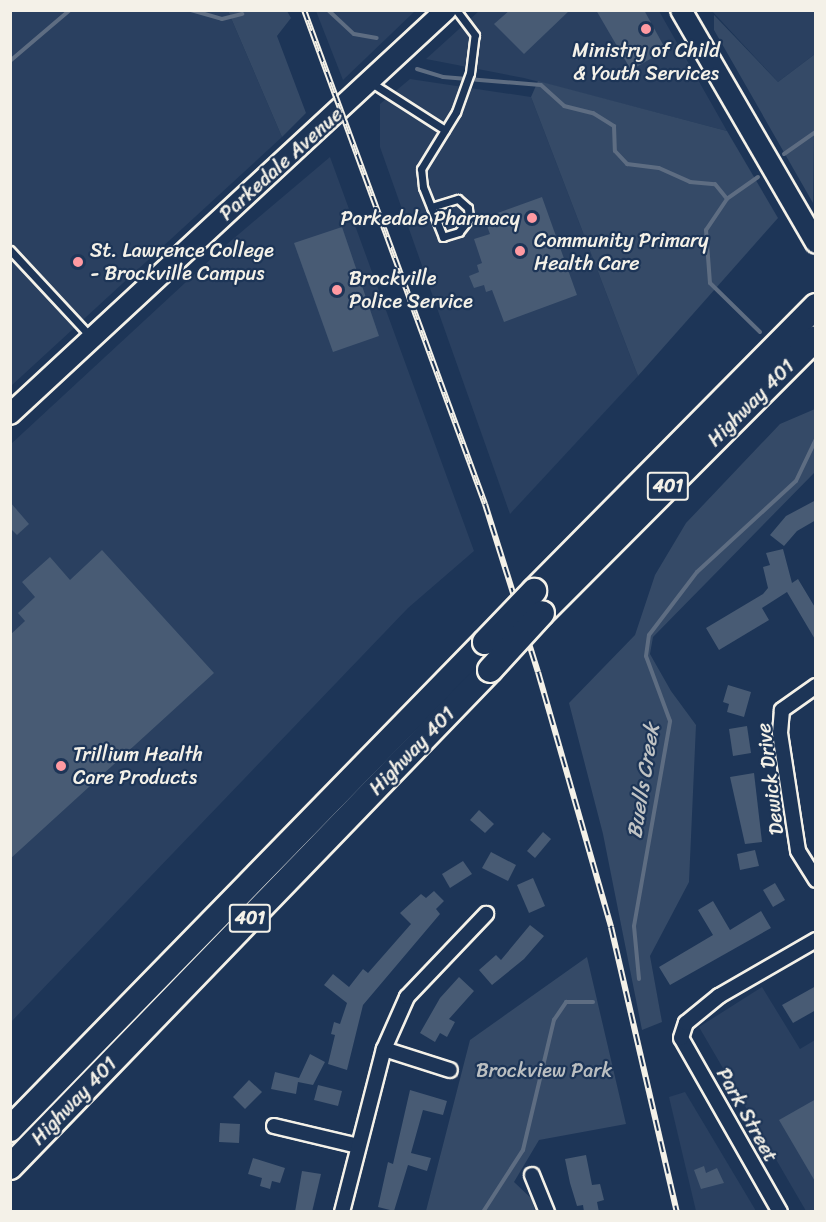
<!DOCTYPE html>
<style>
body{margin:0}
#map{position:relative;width:826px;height:1222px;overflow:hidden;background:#1d3557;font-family:Sriracha,sans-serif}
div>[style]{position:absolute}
.built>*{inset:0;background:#2a4060}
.green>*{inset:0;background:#354a67}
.stream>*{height:4px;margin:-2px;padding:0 2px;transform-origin:2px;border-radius:2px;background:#5e6d82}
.building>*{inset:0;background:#485b74}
.roads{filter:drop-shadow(2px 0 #f4f1e8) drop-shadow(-2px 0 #f4f1e8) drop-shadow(0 2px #f4f1e8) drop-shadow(0 -2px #f4f1e8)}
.lane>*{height:7px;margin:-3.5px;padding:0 3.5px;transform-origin:3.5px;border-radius:3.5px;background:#1d3557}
.street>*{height:14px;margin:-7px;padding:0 7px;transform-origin:7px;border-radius:7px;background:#1d3557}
.secondary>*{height:20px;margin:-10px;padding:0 10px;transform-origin:10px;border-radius:10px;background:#1d3557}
.highway>*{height:24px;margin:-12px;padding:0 12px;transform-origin:12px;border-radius:12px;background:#1d3557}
.rail>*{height:6px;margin-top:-3px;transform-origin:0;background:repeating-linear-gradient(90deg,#1d3557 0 11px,#f4f1e8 0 22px);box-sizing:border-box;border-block:2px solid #f4f1e8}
.bridges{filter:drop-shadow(2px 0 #f4f1e8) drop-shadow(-2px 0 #f4f1e8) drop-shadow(0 2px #f4f1e8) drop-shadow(0 -2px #f4f1e8)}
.highway-bridge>*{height:24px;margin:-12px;padding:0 12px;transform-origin:12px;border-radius:12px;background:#1d3557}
.dots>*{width:16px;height:16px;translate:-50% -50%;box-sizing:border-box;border:3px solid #1d3557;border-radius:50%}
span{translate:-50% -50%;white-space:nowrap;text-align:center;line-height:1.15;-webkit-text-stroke:4.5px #1d3557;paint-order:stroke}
.shield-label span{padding:2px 4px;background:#1d3557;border:2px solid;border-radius:4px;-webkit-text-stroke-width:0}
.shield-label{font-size:18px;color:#f4f1e8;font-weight:700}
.poi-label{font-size:20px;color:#f4f1e8}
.right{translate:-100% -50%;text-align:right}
.left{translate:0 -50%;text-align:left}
.street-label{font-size:20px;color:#f4f1e8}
.park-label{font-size:20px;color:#bbbfc1}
.water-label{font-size:21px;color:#c0c3c4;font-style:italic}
.frame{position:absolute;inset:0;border:12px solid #f4f1e8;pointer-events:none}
</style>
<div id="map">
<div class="built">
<i style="clip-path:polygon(11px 11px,228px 11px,282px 137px,11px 386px)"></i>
<i style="clip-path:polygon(316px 11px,415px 11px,343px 80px)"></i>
<i style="clip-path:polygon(479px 11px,659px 11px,727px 131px,524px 78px,426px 59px)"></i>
<i style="clip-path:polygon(712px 11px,815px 11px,815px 54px,778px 82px)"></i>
<i style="clip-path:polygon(410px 79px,531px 97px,638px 376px,510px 514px,380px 147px,380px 104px)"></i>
<i style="clip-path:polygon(330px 157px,474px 551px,408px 608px,11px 1022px,11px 444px,226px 245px)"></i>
<i style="clip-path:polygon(762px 987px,800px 1049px,815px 1040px,815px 1211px,806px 1211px,699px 1027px)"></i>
<i style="clip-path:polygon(685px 1092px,756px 1211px,696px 1211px,669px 1097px)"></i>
</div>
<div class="green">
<i style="clip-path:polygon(228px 11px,287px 11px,291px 18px,277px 36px,306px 113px,282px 137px)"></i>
<i style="clip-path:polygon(714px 15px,778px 82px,815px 54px,813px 203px,714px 30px)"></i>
<i style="clip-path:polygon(538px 81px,727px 131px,778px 218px,638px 376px,531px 97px)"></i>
<i style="clip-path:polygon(815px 409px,815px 472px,653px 637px,650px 654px,671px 691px,696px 725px,689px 882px,650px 956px,662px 1022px,642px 1030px,603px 834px,569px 703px,635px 635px,655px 575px,686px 523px,780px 424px)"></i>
<i style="clip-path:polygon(587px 957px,626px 1124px,539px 1140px,514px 1182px,532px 1199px,535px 1211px,426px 1211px,470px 1040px)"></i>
</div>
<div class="stream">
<i style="left:191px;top:10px;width:32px;rotate:16deg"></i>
<i style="left:222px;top:19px;width:21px;rotate:-14deg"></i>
<i style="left:328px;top:10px;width:35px;rotate:43deg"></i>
<i style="left:354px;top:34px;width:23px;rotate:10deg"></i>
<i style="left:10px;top:61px;width:79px;rotate:-40.4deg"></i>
<i style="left:417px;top:69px;width:27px;rotate:17deg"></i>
<i style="left:443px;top:77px;width:98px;rotate:4.7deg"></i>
<i style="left:541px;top:85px;width:31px;rotate:42deg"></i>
<i style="left:564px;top:106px;width:30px;rotate:14deg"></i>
<i style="left:593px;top:113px;width:25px;rotate:32deg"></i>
<i style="left:614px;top:126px;width:25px;rotate:88deg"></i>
<i style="left:615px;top:151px;width:18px;rotate:47deg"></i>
<i style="left:627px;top:164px;width:32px;rotate:7deg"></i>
<i style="left:659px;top:168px;width:34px;rotate:24deg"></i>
<i style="left:690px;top:182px;width:25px;rotate:5deg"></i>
<i style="left:715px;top:184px;width:19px;rotate:51deg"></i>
<i style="left:784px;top:154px;width:39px;rotate:-35deg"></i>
<i style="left:758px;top:177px;width:38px;rotate:145deg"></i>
<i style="left:727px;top:199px;width:37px;rotate:124deg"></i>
<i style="left:706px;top:230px;width:53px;rotate:85.7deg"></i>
<i style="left:710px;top:283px;width:70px;rotate:44.4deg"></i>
<i style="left:639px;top:979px;width:53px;rotate:-95.4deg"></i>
<i style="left:634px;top:926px;width:208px;rotate:-80deg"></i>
<i style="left:670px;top:721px;width:69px;rotate:-110.3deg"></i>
<i style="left:646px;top:656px;width:21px;rotate:-82deg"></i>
<i style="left:649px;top:635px;width:79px;rotate:-52.7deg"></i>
<i style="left:697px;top:572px;width:134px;rotate:-42.6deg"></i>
<i style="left:796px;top:481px;width:47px;rotate:-64.5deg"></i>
<i style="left:483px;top:1212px;width:74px;rotate:-57.2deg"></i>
<i style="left:523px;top:1150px;width:134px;rotate:-76.6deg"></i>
<i style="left:554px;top:1020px;width:22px;rotate:-56deg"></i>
<i style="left:566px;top:1002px;width:27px"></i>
</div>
<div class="building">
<i style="clip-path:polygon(510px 10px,570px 10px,524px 54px,494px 24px)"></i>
<i style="clip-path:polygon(596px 10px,644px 10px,666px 50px,631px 70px)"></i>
<i style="clip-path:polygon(542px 197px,577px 295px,504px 322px,492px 290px,486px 292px,484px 285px,474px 288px,469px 276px,479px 272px,477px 265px,482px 263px,474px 239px,490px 234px,484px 218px)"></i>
<i style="clip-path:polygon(342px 227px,379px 336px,333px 352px,294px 243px)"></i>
<i style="clip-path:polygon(816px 500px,816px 520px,797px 531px,784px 546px,770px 535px,786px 516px)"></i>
<i style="clip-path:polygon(10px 502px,29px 524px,17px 535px,10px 528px)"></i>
<i style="clip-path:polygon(783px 549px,792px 583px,798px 579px,816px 609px,816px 641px,787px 592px,762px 608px,769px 620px,719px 650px,706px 628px,763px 594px,768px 588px,763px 567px,770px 565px,766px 553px)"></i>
<i style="clip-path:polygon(102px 550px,214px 673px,10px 859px,10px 635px,25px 621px,18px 613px,35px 597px,22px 582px,50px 557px,70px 580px)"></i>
<i style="clip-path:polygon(728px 685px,751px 692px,744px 717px,727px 712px,729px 704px,723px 702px)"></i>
<i style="clip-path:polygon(747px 726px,751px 753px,733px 756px,729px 729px)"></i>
<i style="clip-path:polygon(754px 773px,762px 842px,745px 844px,730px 777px)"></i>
<i style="clip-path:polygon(479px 810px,494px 824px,485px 833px,470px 820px)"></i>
<i style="clip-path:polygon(543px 832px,551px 839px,535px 858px,527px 851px)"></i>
<i style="clip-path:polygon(755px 850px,759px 866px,740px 870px,737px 854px)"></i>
<i style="clip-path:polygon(491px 852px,516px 865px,508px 881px,482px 868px)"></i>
<i style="clip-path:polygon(463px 861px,472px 874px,450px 888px,442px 874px)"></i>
<i style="clip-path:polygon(533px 878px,545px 906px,529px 913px,517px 885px)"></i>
<i style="clip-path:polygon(775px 883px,785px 900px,773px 907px,763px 890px)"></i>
<i style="clip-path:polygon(434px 891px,444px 901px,436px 909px,440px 914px,363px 1005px,347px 1070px,328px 1064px,335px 1035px,331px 1034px,334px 1022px,340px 1024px,347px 1003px,324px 985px,333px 974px,349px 987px,363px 969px,368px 973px,411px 924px,400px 913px,421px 894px,426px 898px)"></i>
<i style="clip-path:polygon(713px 901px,730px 930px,761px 911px,771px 928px,670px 985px,659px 967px,713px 935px,698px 910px)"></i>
<i style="clip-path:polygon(530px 925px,544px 936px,524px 959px,492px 985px,479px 970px,496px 955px,501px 960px)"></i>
<i style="clip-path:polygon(459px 977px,474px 991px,449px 1019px,455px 1022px,447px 1037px,440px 1033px,435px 1042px,420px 1033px,440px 998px)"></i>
<i style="clip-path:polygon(816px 986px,816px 1010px,793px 1023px,782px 1005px)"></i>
<i style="clip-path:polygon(310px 1054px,325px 1062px,313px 1085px,298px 1082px,296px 1094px,271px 1089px,275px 1072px,299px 1078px)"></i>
<i style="clip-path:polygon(249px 1080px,262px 1092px,245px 1109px,233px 1097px)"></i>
<i style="clip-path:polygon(318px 1085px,342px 1091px,338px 1106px,314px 1100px)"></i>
<i style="clip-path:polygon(410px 1090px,447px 1101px,443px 1115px,423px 1110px,411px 1153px,431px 1158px,427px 1171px,408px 1165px,394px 1211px,378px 1207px,388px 1162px,393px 1164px)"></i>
<i style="clip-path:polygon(816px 1099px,816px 1183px,779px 1120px)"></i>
<i style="clip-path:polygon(220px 1123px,240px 1124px,239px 1143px,219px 1142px)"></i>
<i style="clip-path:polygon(586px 1155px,592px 1185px,600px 1184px,604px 1200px,597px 1202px,599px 1212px,584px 1212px,583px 1205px,577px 1206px,570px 1183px,565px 1159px)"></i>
<i style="clip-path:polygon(253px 1158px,285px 1168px,280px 1183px,272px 1181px,270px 1189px,260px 1186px,262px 1178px,248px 1174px)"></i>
<i style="clip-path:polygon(704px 1166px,706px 1173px,717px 1168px,724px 1183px,701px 1189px,694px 1170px)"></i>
<i style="clip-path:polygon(302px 1171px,321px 1174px,312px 1212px,295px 1212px)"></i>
</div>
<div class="roads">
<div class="lane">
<i style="left:370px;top:82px;width:89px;rotate:32.6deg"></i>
<i style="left:431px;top:207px;width:28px;rotate:-17deg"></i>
<i style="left:458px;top:199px;width:13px;rotate:42deg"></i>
<i style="left:468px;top:208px;width:11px;rotate:85deg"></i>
<i style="left:469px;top:219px;width:16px;rotate:128deg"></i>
<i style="left:459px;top:232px;width:17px;rotate:163deg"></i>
<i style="left:443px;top:237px;width:54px;rotate:-111.8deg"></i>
<i style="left:423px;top:187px;width:18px;rotate:-96deg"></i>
<i style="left:421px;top:169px;width:67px;rotate:-58.4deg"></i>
<i style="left:456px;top:112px;width:41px;rotate:-70.3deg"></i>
<i style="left:470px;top:73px;width:38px;rotate:-83deg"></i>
<i style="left:475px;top:35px;width:31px;rotate:-127deg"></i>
<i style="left:10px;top:250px;width:117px;rotate:47.1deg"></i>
</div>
<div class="street">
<i style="left:816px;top:686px;width:42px;rotate:144.8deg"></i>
<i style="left:782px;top:710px;width:23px;rotate:95deg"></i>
<i style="left:780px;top:733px;width:119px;rotate:81.3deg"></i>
<i style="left:798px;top:851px;width:34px;rotate:58deg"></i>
<i style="left:384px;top:1049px;width:69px;rotate:17.7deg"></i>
<i style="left:274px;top:1126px;width:86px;rotate:13.4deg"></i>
<i style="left:532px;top:1175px;width:40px;rotate:68deg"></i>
<i style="left:342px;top:1212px;width:168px;rotate:-75.6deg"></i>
<i style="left:384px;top:1049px;width:57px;rotate:-66.1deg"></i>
<i style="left:407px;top:997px;width:115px;rotate:-46.4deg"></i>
<i style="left:780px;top:1212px;width:200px;rotate:-119.6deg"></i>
<i style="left:681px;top:1038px;width:16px;rotate:-72deg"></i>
<i style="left:686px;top:1023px;width:43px;rotate:-39.3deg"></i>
<i style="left:719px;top:996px;width:112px;rotate:-30deg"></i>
</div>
<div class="secondary">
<i style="left:681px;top:10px;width:269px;rotate:59.9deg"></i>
<i style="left:10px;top:414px;width:594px;rotate:-42.82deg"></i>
</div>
<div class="highway">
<i style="left:534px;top:591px;width:401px;rotate:-45.3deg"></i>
<i style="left:542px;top:613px;width:388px;rotate:-45.1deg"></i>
<i style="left:10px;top:1129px;width:680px;rotate:-45.71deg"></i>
<i style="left:10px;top:1167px;width:691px;rotate:-46deg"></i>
</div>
</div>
<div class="rail">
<i style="left:304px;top:10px;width:526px;rotate:69.88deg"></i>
<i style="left:485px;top:504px;width:176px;rotate:72.5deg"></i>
<i style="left:538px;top:672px;width:265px;rotate:74deg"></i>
<i style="left:611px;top:927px;width:293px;rotate:77deg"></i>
</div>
<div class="bridges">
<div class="highway-bridge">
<i style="left:485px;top:642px;width:71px;rotate:-46.1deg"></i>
<i style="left:490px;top:670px;width:77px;rotate:-47.6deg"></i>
</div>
</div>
<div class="dots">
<i style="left:646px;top:29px;background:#ff9aa2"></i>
<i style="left:532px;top:218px;background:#ff9aa2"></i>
<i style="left:520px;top:251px;background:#ff9aa2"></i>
<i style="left:78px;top:262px;background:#ff9aa2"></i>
<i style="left:337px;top:290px;background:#ff9aa2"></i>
<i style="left:61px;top:766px;background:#ff9aa2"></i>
</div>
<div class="shield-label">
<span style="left:668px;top:486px">401</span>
<span style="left:250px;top:918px">401</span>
</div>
<div class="poi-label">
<span style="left:646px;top:62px">Ministry of Child<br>&amp; Youth Services</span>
<span class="right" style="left:520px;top:218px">Parkedale Pharmacy</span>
<span class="left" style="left:534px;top:252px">Community Primary<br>Health Care</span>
<span class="left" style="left:90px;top:262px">St. Lawrence College<br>- Brockville Campus</span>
<span class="left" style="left:349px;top:290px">Brockville<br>Police Service</span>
<span class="left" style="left:73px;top:766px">Trillium Health<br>Care Products</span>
</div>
<div class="street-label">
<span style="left:281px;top:164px;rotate:-42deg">Parkedale Avenue</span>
<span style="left:751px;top:403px;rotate:-45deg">Highway 401</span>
<span style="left:412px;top:751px;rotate:-46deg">Highway 401</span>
<span style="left:770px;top:779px;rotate:-97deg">Dewick Drive</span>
<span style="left:74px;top:1101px;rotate:-46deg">Highway 401</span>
<span style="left:747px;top:1115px;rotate:61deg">Park Street</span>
</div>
<div class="park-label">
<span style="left:544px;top:1070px">Brockview Park</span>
</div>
<div class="water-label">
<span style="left:643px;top:781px;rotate:-81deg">Buells Creek</span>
</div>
<div class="frame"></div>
</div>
